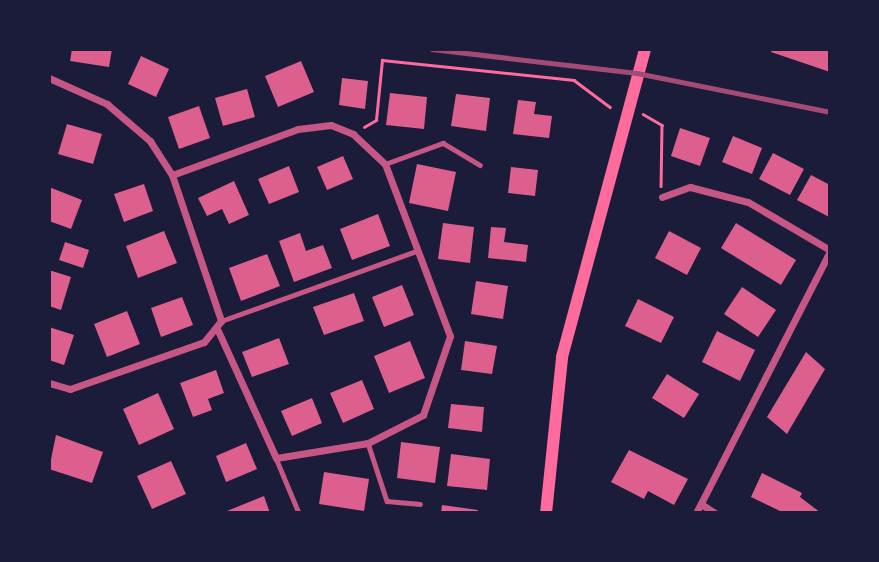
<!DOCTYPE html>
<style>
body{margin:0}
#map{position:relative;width:879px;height:562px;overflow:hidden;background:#1b1b3a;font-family:"Public Sans",sans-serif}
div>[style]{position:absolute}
.building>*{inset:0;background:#dd5f8e}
.path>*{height:2.5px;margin:-1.25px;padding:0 1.25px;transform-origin:1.25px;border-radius:1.25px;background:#ff6b9d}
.service>*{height:4.5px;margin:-2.25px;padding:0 2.25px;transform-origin:2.25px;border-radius:2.25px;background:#c65784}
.minor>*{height:7px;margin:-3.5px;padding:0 3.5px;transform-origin:3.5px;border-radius:3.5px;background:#c65784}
.secondary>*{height:12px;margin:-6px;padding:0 6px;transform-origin:6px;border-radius:6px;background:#ff6b9d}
.rail>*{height:4.5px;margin:-2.25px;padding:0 2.25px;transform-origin:2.25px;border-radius:2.25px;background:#a44b75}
span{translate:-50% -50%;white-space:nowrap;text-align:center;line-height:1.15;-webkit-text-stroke:7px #1b1b3a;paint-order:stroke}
.frame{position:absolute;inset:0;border:51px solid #1b1b3a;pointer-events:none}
</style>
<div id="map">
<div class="building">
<i style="clip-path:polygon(72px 49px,112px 49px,109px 67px,70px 61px)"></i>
<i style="clip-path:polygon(772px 49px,830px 49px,830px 72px,771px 52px)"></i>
<i style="clip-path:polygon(141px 56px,169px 69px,156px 97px,128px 84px)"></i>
<i style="clip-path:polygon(301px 61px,314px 92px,278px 107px,265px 76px)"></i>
<i style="clip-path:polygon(342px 78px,368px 81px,365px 109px,339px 105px)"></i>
<i style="clip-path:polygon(247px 89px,255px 117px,223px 126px,215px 98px)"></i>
<i style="clip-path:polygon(390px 93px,427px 97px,424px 129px,386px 125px)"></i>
<i style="clip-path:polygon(456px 94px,490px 98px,486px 131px,451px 126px)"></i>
<i style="clip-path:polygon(518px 100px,536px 102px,534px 114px,552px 116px,549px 138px,513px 134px)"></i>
<i style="clip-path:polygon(199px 106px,210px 138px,179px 149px,168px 117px)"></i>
<i style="clip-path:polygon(67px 124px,102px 134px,93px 164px,58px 154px)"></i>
<i style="clip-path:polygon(680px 128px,710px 138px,700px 166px,671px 156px)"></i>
<i style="clip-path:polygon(733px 136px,762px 148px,752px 174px,722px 162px)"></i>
<i style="clip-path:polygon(773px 153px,804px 169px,790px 195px,759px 179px)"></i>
<i style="clip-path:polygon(343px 156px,353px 179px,327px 190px,317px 167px)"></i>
<i style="clip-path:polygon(417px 164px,456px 172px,448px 211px,409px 203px)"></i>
<i style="clip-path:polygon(289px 166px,299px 192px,269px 204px,258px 179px)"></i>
<i style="clip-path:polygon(511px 167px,538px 170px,535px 196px,508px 193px)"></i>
<i style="clip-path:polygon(811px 175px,830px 185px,829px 217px,797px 200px)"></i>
<i style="clip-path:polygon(234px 181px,249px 215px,229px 224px,222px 209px,207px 216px,198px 198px)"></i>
<i style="clip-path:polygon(144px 184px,153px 211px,124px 222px,114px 194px)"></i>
<i style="clip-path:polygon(49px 187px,82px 200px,71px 229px,49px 221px)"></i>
<i style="clip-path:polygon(378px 214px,390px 246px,352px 260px,340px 229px)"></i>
<i style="clip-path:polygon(443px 223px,474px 227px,470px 263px,438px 259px)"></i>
<i style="clip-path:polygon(736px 223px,796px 260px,781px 285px,721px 248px)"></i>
<i style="clip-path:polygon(491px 227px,506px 228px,504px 242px,528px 245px,526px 262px,488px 258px)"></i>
<i style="clip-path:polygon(164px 231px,177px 263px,138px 278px,126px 246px)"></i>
<i style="clip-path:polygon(669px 231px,701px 248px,687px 275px,655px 258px)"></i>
<i style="clip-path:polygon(300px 233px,306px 251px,323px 245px,332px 268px,294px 282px,279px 241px)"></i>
<i style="clip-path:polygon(65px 242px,89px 250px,83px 268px,59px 260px)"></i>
<i style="clip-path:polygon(267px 254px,280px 286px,241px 301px,229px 268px)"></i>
<i style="clip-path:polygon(49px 270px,71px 277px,61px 310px,49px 306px)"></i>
<i style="clip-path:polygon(476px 281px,508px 286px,503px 319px,471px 314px)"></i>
<i style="clip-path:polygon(402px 285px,414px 315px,384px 327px,372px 297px)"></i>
<i style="clip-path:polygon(742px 287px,776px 310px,758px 337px,724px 314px)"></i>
<i style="clip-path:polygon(354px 293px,364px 321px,324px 335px,313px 307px)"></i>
<i style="clip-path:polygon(182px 297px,193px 325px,161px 337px,151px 308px)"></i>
<i style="clip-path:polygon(638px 299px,674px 317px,661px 343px,625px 326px)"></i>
<i style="clip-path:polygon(127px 311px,140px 344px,107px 357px,94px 324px)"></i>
<i style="clip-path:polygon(49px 327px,74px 335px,64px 365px,49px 360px)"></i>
<i style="clip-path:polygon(717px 331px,755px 350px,740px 381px,702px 362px)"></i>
<i style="clip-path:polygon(279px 338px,289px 364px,252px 377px,242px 352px)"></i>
<i style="clip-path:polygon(410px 341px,425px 378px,389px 393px,374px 356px)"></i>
<i style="clip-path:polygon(465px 341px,497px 346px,492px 374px,461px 370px)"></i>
<i style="clip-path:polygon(806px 352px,825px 369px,787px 434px,767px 417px)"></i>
<i style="clip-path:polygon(216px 370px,224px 393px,208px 399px,212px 410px,193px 417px,180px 383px)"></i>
<i style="clip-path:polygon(667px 374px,699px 394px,684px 418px,652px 398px)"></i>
<i style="clip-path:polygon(362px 380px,374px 409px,343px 423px,330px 393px)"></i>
<i style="clip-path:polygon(158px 393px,174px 429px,139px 445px,123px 409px)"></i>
<i style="clip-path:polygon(312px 398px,322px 423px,292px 436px,281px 411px)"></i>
<i style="clip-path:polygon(451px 404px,484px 407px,482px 432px,448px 428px)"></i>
<i style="clip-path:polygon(56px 435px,103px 452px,92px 483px,49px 469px)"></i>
<i style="clip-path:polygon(401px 442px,440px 447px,435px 483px,397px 478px)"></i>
<i style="clip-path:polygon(246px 443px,257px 469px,226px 482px,216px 456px)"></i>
<i style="clip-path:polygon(629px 450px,688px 479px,674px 505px,648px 491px,644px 499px,611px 482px)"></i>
<i style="clip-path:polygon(451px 454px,490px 459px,487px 490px,447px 486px)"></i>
<i style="clip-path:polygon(171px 461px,186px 494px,152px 509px,137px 476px)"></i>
<i style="clip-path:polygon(324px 472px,369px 479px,364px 511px,319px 504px)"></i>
<i style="clip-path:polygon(762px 473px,802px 493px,800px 497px,821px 513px,784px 513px,751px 497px)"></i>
<i style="clip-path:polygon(264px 496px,270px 513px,222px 513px)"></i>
<i style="clip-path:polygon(442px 505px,478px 510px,477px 513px,441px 513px)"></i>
</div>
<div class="path">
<i style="left:643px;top:114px;width:22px;rotate:30deg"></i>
<i style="left:662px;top:125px;width:61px;rotate:90.9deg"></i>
<i style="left:364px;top:127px;width:14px;rotate:-30deg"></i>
<i style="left:376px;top:120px;width:60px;rotate:-84.3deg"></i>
<i style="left:382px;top:60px;width:193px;rotate:5.9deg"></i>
<i style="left:574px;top:80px;width:45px;rotate:36.9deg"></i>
</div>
<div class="service">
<i style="left:385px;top:164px;width:62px;rotate:-19.9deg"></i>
<i style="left:443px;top:143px;width:43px;rotate:30.7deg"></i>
<i style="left:221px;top:321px;width:208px;rotate:-19.7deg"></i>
<i style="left:368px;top:443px;width:61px;rotate:71.9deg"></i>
<i style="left:387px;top:501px;width:33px;rotate:5deg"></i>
<i style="left:276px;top:458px;width:60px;rotate:67.3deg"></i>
</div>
<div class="minor">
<i style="left:49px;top:78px;width:64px;rotate:24.1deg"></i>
<i style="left:107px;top:104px;width:57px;rotate:40.7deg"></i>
<i style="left:150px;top:141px;width:40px;rotate:57.1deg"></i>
<i style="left:172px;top:175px;width:154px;rotate:71.4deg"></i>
<i style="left:221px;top:321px;width:27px;rotate:129deg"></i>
<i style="left:204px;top:342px;width:142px;rotate:160.7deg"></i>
<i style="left:70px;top:389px;width:22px;rotate:-164deg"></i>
<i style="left:172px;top:175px;width:134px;rotate:-20.1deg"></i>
<i style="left:298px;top:129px;width:33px;rotate:-7deg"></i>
<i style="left:331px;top:125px;width:24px;rotate:22deg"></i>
<i style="left:353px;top:134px;width:44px;rotate:43.2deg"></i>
<i style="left:385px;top:164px;width:184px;rotate:69.3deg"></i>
<i style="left:450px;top:336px;width:83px;rotate:108.9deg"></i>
<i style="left:423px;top:415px;width:62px;rotate:153deg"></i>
<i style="left:368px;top:443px;width:93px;rotate:170.7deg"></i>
<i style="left:276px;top:458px;width:140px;rotate:-114.5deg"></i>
<i style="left:662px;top:197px;width:30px;rotate:-20deg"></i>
<i style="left:690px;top:187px;width:60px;rotate:14.5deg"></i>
<i style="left:748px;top:202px;width:95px;rotate:30.3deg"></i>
<i style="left:701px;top:504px;width:17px;rotate:33deg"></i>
<i style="left:696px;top:513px;width:294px;rotate:-62.9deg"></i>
</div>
<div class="secondary">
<i style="left:546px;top:513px;width:157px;rotate:-84.1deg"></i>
<i style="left:562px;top:357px;width:319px;rotate:-74.9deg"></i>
</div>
<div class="rail">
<i style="left:432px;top:49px;width:206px;rotate:6.7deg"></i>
<i style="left:637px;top:73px;width:197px;rotate:11.4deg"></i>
</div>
<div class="frame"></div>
</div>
